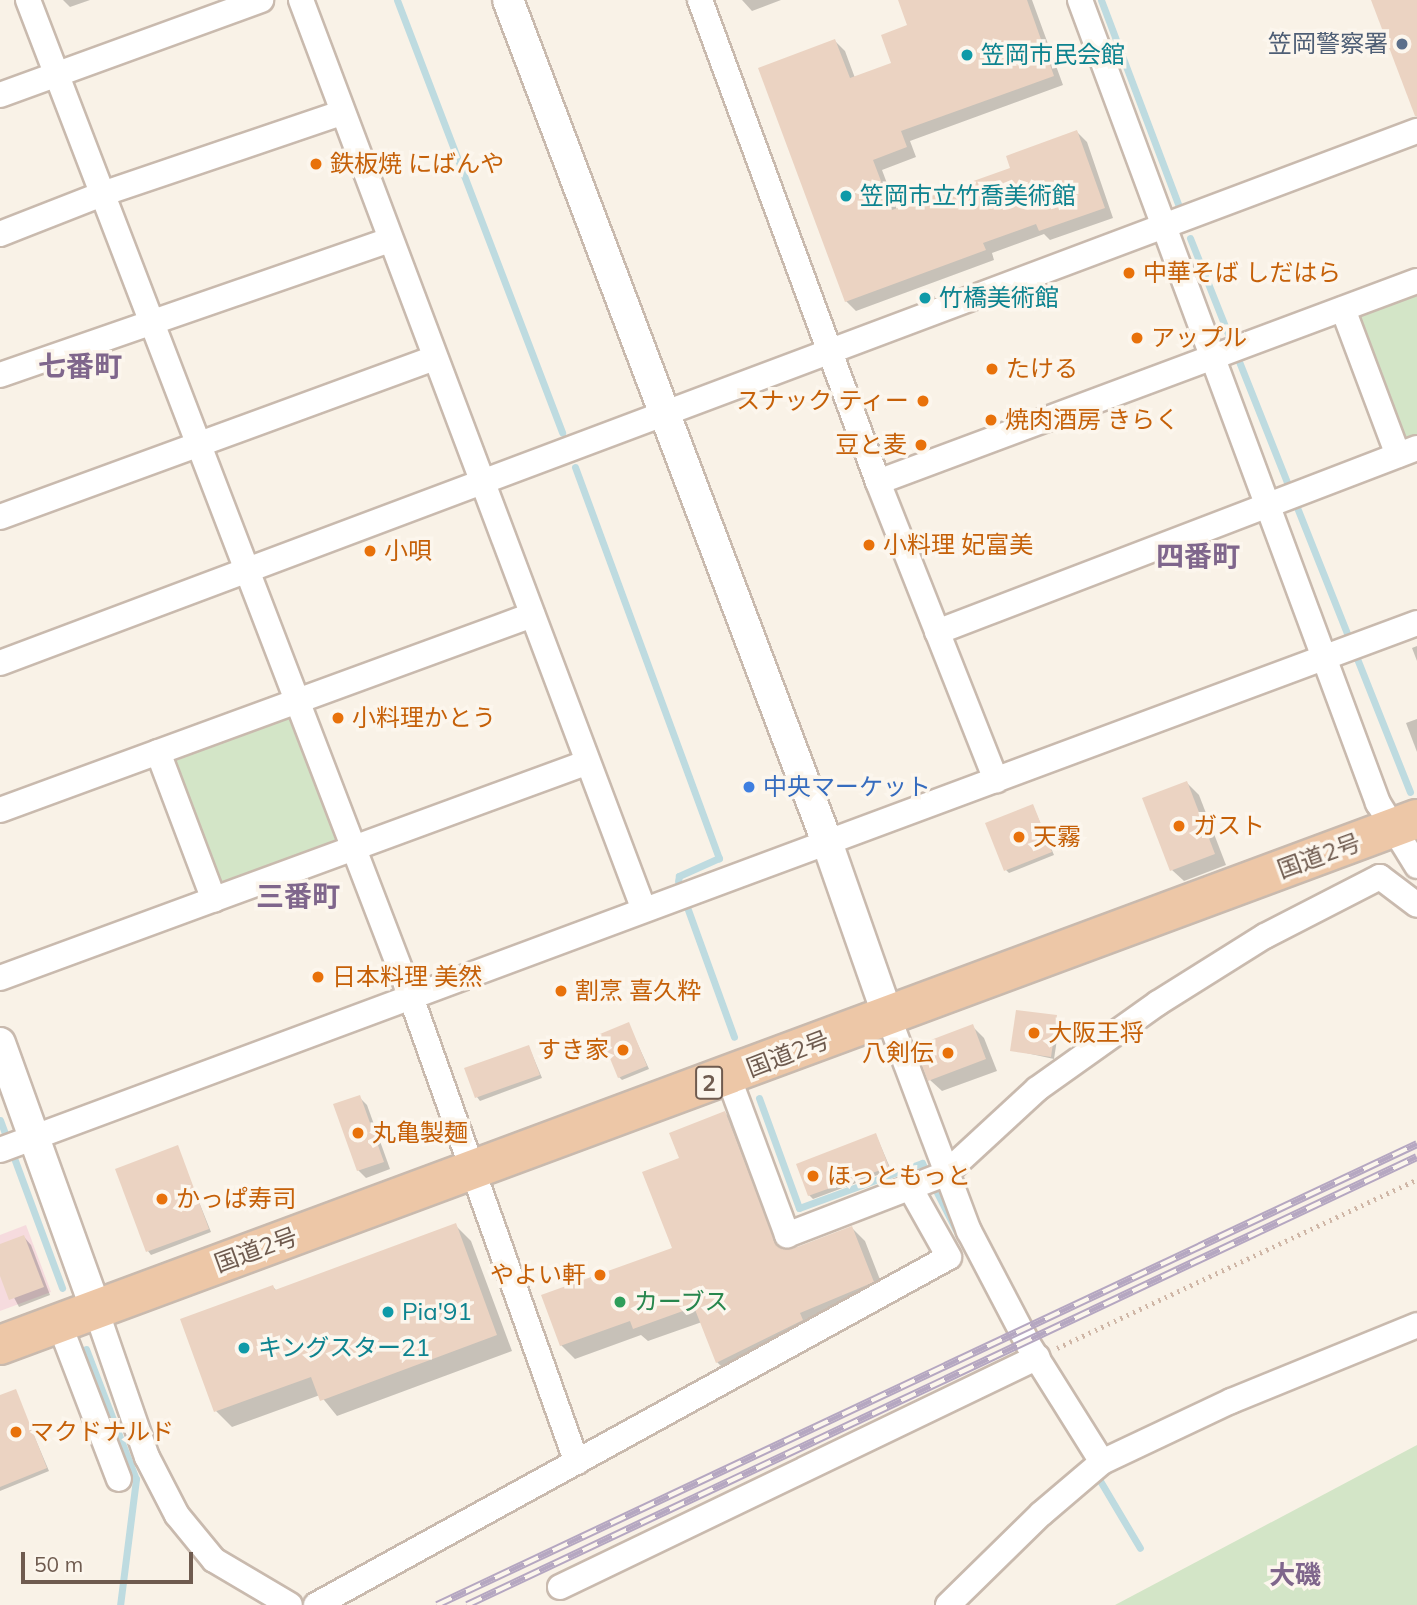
<!DOCTYPE html>
<meta charset="utf-8">
<style>
body{margin:0}
#map{position:relative;width:1417px;height:1605px;overflow:hidden;background:#f9f2e7;font-family:Mulish,"Noto Sans JP",sans-serif}
div>[style]{position:absolute}
.medical>*{inset:0;background:#f6dbde}
.green>*{inset:0;background:#d3e5c7}
.shadow>*{inset:0;background:#0003}
.stream>*{height:7px;margin:-3.5px;padding:0 3.5px;transform-origin:3.5px;border-radius:3.5px;background:#bedbe0}
.building>*{inset:0;background:#ebd3c2}
.path>*{height:4.5px;margin-top:-2.25px;transform-origin:0;background:repeating-linear-gradient(90deg,#cfb6a6 0 2px,transparent 0 7px)}
.roads{filter:drop-shadow(2px 0 #c9baae) drop-shadow(-2px 0 #c9baae) drop-shadow(0 2px #c9baae) drop-shadow(0 -2px #c9baae)}
.minor>*{height:24px;margin:-12px;padding:0 12px;transform-origin:12px;border-radius:12px;background:#fff}
.tertiary>*{height:30px;margin:-15px;padding:0 15px;transform-origin:15px;border-radius:15px;background:#fff}
.trunk>*{height:38px;margin:-19px;padding:0 19px;transform-origin:19px;border-radius:19px;background:#edc7a7}
.rail>*{height:8px;margin-top:-4px;transform-origin:0;background:repeating-linear-gradient(90deg,#fcf6ed 0 16px,#b5a7c1 0 32px);box-sizing:border-box;border-block:2px solid #b5a7c1}
.dots>*{width:19px;height:19px;translate:-50% -50%;box-sizing:border-box;border:4px solid #fcf6ed;border-radius:50%}
span{translate:-50% -50%;white-space:nowrap;text-align:center;line-height:1.15;-webkit-text-stroke:7px #fcf6ed;paint-order:stroke}
.shield-label span{padding:2px 5px;background:#fcf6ed;border:2px solid;border-radius:5px;-webkit-text-stroke-width:0}
.shield-label{font-size:23px;color:#6f5b4f;font-weight:700}
.service-label{font-size:24px;color:#4e5e75}
.right{translate:-100% -50%;text-align:right}
.culture-label{font-size:24px;color:#0d838f}
.left{translate:0 -50%;text-align:left}
.food-label{font-size:24px;color:#c56008}
.shop-label{font-size:24px;color:#366cbe}
.street-label{font-size:24px;color:#6f5b4f}
.leisure-label{font-size:24px;color:#27864d}
.neighbourhood-label{font-size:26px;color:#7f668c;font-weight:700}
.quarter-label{font-size:28px;color:#7f668c;font-weight:700}
.scale{position:absolute;left:21px;top:1552px;width:172px;height:32px;box-sizing:border-box;border:4px solid #6f5b4f;border-top:0;padding-left:9px;font-size:21px;line-height:24px;white-space:nowrap;color:#6f5b4f;-webkit-text-stroke:5px #fcf6ed;paint-order:stroke}
</style>
<div id="map">
<div class="medical">
<i style="clip-path:polygon(26px 1225px,51px 1292px,0 1311px,0 1235px)"></i>
</div>
<div class="green">
<i style="clip-path:polygon(1417px 287px,1417px 437px,1403px 442px,1354px 317px)"></i>
<i style="clip-path:polygon(297px 701px,353px 848px,214px 900px,158px 752px)"></i>
<i style="clip-path:polygon(1417px 1445px,1417px 1605px,1115px 1605px)"></i>
</div>
<div class="shadow">
<i style="clip-path:polygon(63px 0,90px 0,70px 7px)"></i>
<i style="clip-path:polygon(742px 0,781px 0,752px 11px)"></i>
<i style="clip-path:polygon(900px 0,1032px 0,1063px 85px,910px 141px,916px 157px,882px 170px,897px 210px,1012px 169px,1077px 132px,1087px 142px,1113px 218px,1050px 240px,1044px 234px,992px 253px,994px 260px,856px 311px,846px 301px,835px 41px,845px 51px,855px 78px,893px 64px,909px 26px)"></i>
<i style="clip-path:polygon(1417px 646px,1417px 661px,1412px 648px)"></i>
<i style="clip-path:polygon(1417px 719px,1417px 752px,1406px 723px)"></i>
<i style="clip-path:polygon(1187px 783px,1199px 795px,1226px 865px,1184px 881px,1172px 870px)"></i>
<i style="clip-path:polygon(1033px 806px,1054px 855px,1009px 873px,1006px 870px)"></i>
<i style="clip-path:polygon(1056px 1017px,1060px 1020px,1054px 1059px,1012px 1050px)"></i>
<i style="clip-path:polygon(629px 1025px,649px 1069px,622px 1080px,619px 1077px)"></i>
<i style="clip-path:polygon(972px 1026px,984px 1038px,997px 1071px,942px 1091px,930px 1080px)"></i>
<i style="clip-path:polygon(529px 1047px,542px 1078px,480px 1101px,477px 1097px)"></i>
<i style="clip-path:polygon(359px 1097px,367px 1105px,390px 1169px,366px 1178px,358px 1170px)"></i>
<i style="clip-path:polygon(725px 1113px,738px 1126px,785px 1249px,793px 1251px,852px 1228px,865px 1241px,886px 1295px,730px 1375px,717px 1362px,702px 1322px,648px 1341px,641px 1335px,575px 1359px,561px 1345px,674px 1249px,681px 1159px)"></i>
<i style="clip-path:polygon(876px 1135px,891px 1170px,813px 1199px,809px 1195px)"></i>
<i style="clip-path:polygon(177px 1147px,211px 1232px,151px 1255px,148px 1251px)"></i>
<i style="clip-path:polygon(455px 1225px,471px 1241px,512px 1351px,337px 1416px,320px 1395px,232px 1427px,216px 1411px,273px 1287px,277px 1291px)"></i>
<i style="clip-path:polygon(24px 1237px,31px 1245px,50px 1295px,19px 1307px,0 1271px,0 1246px)"></i>
<i style="clip-path:polygon(15px 1391px,49px 1471px,0 1491px,0 1397px)"></i>
</div>
<div class="stream">
<i style="left:397px;top:0;width:463px;rotate:69.1deg"></i>
<i style="left:1101px;top:0;width:218px;rotate:69.3deg"></i>
<i style="left:1190px;top:238px;width:596px;rotate:68.34deg"></i>
<i style="left:575px;top:467px;width:417px;rotate:69.8deg"></i>
<i style="left:719px;top:858px;width:44px;rotate:155.8deg"></i>
<i style="left:679px;top:876px;width:5px;rotate:101deg"></i>
<i style="left:687px;top:907px;width:138px;rotate:70.1deg"></i>
<i style="left:759px;top:1098px;width:117px;rotate:70deg"></i>
<i style="left:799px;top:1208px;width:131px;rotate:-20.1deg"></i>
<i style="left:922px;top:1163px;width:80px;rotate:63.1deg"></i>
<i style="left:0;top:1120px;width:179px;rotate:69.7deg"></i>
<i style="left:86px;top:1349px;width:139px;rotate:69deg"></i>
<i style="left:136px;top:1479px;width:127px;rotate:97.2deg"></i>
<i style="left:1099px;top:1479px;width:80px;rotate:59.3deg"></i>
</div>
<div class="building">
<i style="clip-path:polygon(898px 0,1027px 0,1054px 76px,901px 131px,907px 147px,873px 160px,892px 210px,1010px 168px,1006px 156px,1077px 130px,1105px 208px,1039px 231px,1036px 224px,983px 243px,986px 250px,845px 302px,758px 68px,835px 39px,850px 78px,891px 63px,881px 35px,907px 25px)"></i>
<i style="clip-path:polygon(1371px 0,1417px 0,1417px 116px,1415px 116px)"></i>
<i style="clip-path:polygon(1187px 781px,1215px 854px,1170px 871px,1142px 798px)"></i>
<i style="clip-path:polygon(1033px 804px,1052px 852px,1004px 871px,985px 823px)"></i>
<i style="clip-path:polygon(1016px 1010px,1057px 1015px,1051px 1057px,1010px 1051px)"></i>
<i style="clip-path:polygon(629px 1022px,647px 1066px,618px 1078px,600px 1034px)"></i>
<i style="clip-path:polygon(973px 1024px,986px 1059px,928px 1081px,915px 1046px)"></i>
<i style="clip-path:polygon(529px 1045px,540px 1075px,475px 1098px,464px 1068px)"></i>
<i style="clip-path:polygon(360px 1095px,384px 1162px,357px 1171px,333px 1104px)"></i>
<i style="clip-path:polygon(725px 1111px,777px 1246px,792px 1249px,852px 1226px,874px 1282px,800px 1313px,803px 1320px,716px 1363px,694px 1307px,633px 1329px,630px 1321px,560px 1346px,541px 1295px,672px 1248px,642px 1172px,679px 1158px,669px 1133px)"></i>
<i style="clip-path:polygon(876px 1133px,889px 1167px,808px 1196px,796px 1164px)"></i>
<i style="clip-path:polygon(178px 1145px,209px 1229px,146px 1252px,115px 1169px)"></i>
<i style="clip-path:polygon(456px 1223px,497px 1335px,320px 1401px,311px 1377px,214px 1412px,180px 1319px,273px 1285px,275px 1290px)"></i>
<i style="clip-path:polygon(24px 1235px,44px 1287px,9px 1300px,0 1276px,0 1244px)"></i>
<i style="clip-path:polygon(16px 1389px,47px 1468px,0 1487px,0 1395px)"></i>
</div>
<div class="path">
<i style="left:1057px;top:1348px;width:398px;rotate:-25.1deg"></i>
</div>
<div class="roads">
<div class="minor">
<i style="left:28px;top:0;width:1068px;rotate:68.99deg"></i>
<i style="left:411px;top:997px;width:494px;rotate:70.4deg"></i>
<i style="left:301px;top:0;width:972px;rotate:69.35deg"></i>
<i style="left:700px;top:0;width:514px;rotate:69.73deg"></i>
<i style="left:878px;top:482px;width:321px;rotate:68.4deg"></i>
<i style="left:1080px;top:0;width:857px;rotate:69.64deg"></i>
<i style="left:1378px;top:803px;width:74px;rotate:58.2deg"></i>
<i style="left:0;top:95px;width:278px;rotate:-20deg"></i>
<i style="left:0;top:234px;width:110px;rotate:-21.4deg"></i>
<i style="left:102px;top:194px;width:252px;rotate:-18.7deg"></i>
<i style="left:1343px;top:309px;width:156px;rotate:69.4deg"></i>
<i style="left:0;top:375px;width:412px;rotate:-19.1deg"></i>
<i style="left:878px;top:482px;width:575px;rotate:-20.45deg"></i>
<i style="left:0;top:517px;width:462px;rotate:-20.1deg"></i>
<i style="left:937px;top:632px;width:514px;rotate:-20.97deg"></i>
<i style="left:0;top:663px;width:1514px;rotate:-20.58deg"></i>
<i style="left:158px;top:752px;width:158px;rotate:69.3deg"></i>
<i style="left:0;top:810px;width:567px;rotate:-20.13deg"></i>
<i style="left:0;top:978px;width:626px;rotate:-20.17deg"></i>
<i style="left:888px;top:1016px;width:230px;rotate:69.4deg"></i>
<i style="left:969px;top:1231px;width:127px;rotate:62.4deg"></i>
<i style="left:1028px;top:1344px;width:139px;rotate:57.9deg"></i>
<i style="left:728px;top:1076px;width:170px;rotate:69.6deg"></i>
<i style="left:787px;top:1235px;width:169px;rotate:-21.1deg"></i>
<i style="left:945px;top:1174px;width:125px;rotate:-42.7deg"></i>
<i style="left:1037px;top:1089px;width:148px;rotate:-35.4deg"></i>
<i style="left:1158px;top:1003px;width:126px;rotate:-32.1deg"></i>
<i style="left:1265px;top:936px;width:129px;rotate:-27.2deg"></i>
<i style="left:1380px;top:877px;width:46px;rotate:37.1deg"></i>
<i style="left:0;top:1150px;width:1512px;rotate:-20.4deg"></i>
<i style="left:96px;top:1310px;width:156px;rotate:70.9deg"></i>
<i style="left:147px;top:1457px;width:65px;rotate:62.7deg"></i>
<i style="left:177px;top:1515px;width:58px;rotate:50.6deg"></i>
<i style="left:214px;top:1560px;width:88px;rotate:30.6deg"></i>
<i style="left:59px;top:1323px;width:167px;rotate:69deg"></i>
<i style="left:560px;top:1587px;width:530px;rotate:-25.7deg"></i>
<i style="left:316px;top:1605px;width:722px;rotate:-28.8deg"></i>
<i style="left:949px;top:1257px;width:76px;rotate:-119.3deg"></i>
<i style="left:948px;top:1605px;width:130px;rotate:-44.4deg"></i>
<i style="left:1041px;top:1514px;width:80px;rotate:-40.4deg"></i>
<i style="left:1102px;top:1462px;width:143px;rotate:-25.3deg"></i>
<i style="left:1231px;top:1401px;width:201px;rotate:-22.2deg"></i>
</div>
<div class="tertiary">
<i style="left:508px;top:0;width:900px;rotate:69.25deg"></i>
<i style="left:827px;top:842px;width:184px;rotate:70.7deg"></i>
<i style="left:0;top:1043px;width:284px;rotate:70.2deg"></i>
</div>
<div class="trunk">
<i style="left:0;top:1345px;width:1511px;rotate:-20.37deg"></i>
</div>
</div>
<div class="rail">
<i style="left:437px;top:1605px;width:1083px;rotate:-25.19deg"></i>
<i style="left:467px;top:1605px;width:1050px;rotate:-25.25deg"></i>
</div>
<div class="dots">
<i style="left:1402px;top:44px;background:#5c6f8a"></i>
<i style="left:967px;top:55px;background:#0f9aa8"></i>
<i style="left:316px;top:164px;background:#e8710a"></i>
<i style="left:846px;top:196px;background:#0f9aa8"></i>
<i style="left:1129px;top:273px;background:#e8710a"></i>
<i style="left:925px;top:298px;background:#0f9aa8"></i>
<i style="left:1137px;top:338px;background:#e8710a"></i>
<i style="left:992px;top:369px;background:#e8710a"></i>
<i style="left:923px;top:401px;background:#e8710a"></i>
<i style="left:991px;top:420px;background:#e8710a"></i>
<i style="left:921px;top:445px;background:#e8710a"></i>
<i style="left:869px;top:545px;background:#e8710a"></i>
<i style="left:370px;top:551px;background:#e8710a"></i>
<i style="left:338px;top:718px;background:#e8710a"></i>
<i style="left:749px;top:787px;background:#3f7fe0"></i>
<i style="left:1179px;top:826px;background:#e8710a"></i>
<i style="left:1019px;top:837px;background:#e8710a"></i>
<i style="left:318px;top:977px;background:#e8710a"></i>
<i style="left:561px;top:991px;background:#e8710a"></i>
<i style="left:1034px;top:1033px;background:#e8710a"></i>
<i style="left:623px;top:1050px;background:#e8710a"></i>
<i style="left:948px;top:1053px;background:#e8710a"></i>
<i style="left:358px;top:1133px;background:#e8710a"></i>
<i style="left:813px;top:1176px;background:#e8710a"></i>
<i style="left:162px;top:1199px;background:#e8710a"></i>
<i style="left:600px;top:1275px;background:#e8710a"></i>
<i style="left:620px;top:1302px;background:#2e9e5b"></i>
<i style="left:388px;top:1312px;background:#0f9aa8"></i>
<i style="left:244px;top:1348px;background:#0f9aa8"></i>
<i style="left:16px;top:1432px;background:#e8710a"></i>
</div>
<div class="shield-label">
<span style="left:709px;top:1083px">2</span>
</div>
<div class="service-label">
<span class="right" style="left:1388px;top:44px">笠岡警察署</span>
</div>
<div class="culture-label">
<span class="left" style="left:981px;top:55px">笠岡市民会館</span>
<span class="left" style="left:860px;top:196px">笠岡市立竹喬美術館</span>
<span class="left" style="left:939px;top:298px">竹橋美術館</span>
<span class="left" style="left:402px;top:1312px">Pia'91</span>
<span class="left" style="left:258px;top:1348px">キングスター21</span>
</div>
<div class="food-label">
<span class="left" style="left:330px;top:164px">鉄板焼 にばんや</span>
<span class="left" style="left:1143px;top:273px">中華そば しだはら</span>
<span class="left" style="left:1151px;top:338px">アップル</span>
<span class="left" style="left:1006px;top:369px">たける</span>
<span class="right" style="left:909px;top:401px">スナック ティー</span>
<span class="left" style="left:1005px;top:420px">焼肉酒房 きらく</span>
<span class="right" style="left:907px;top:445px">豆と麦</span>
<span class="left" style="left:883px;top:545px">小料理 妃富美</span>
<span class="left" style="left:384px;top:551px">小唄</span>
<span class="left" style="left:352px;top:718px">小料理かとう</span>
<span class="left" style="left:1193px;top:826px">ガスト</span>
<span class="left" style="left:1033px;top:837px">天霧</span>
<span class="left" style="left:332px;top:977px">日本料理 美然</span>
<span class="left" style="left:575px;top:991px">割烹 喜久粋</span>
<span class="left" style="left:1048px;top:1033px">大阪王将</span>
<span class="right" style="left:609px;top:1050px">すき家</span>
<span class="right" style="left:934px;top:1053px">八剣伝</span>
<span class="left" style="left:372px;top:1133px">丸亀製麺</span>
<span class="left" style="left:827px;top:1176px">ほっともっと</span>
<span class="left" style="left:176px;top:1199px">かっぱ寿司</span>
<span class="right" style="left:586px;top:1275px">やよい軒</span>
<span class="left" style="left:30px;top:1432px">マクドナルド</span>
</div>
<div class="shop-label">
<span class="left" style="left:763px;top:787px">中央マーケット</span>
</div>
<div class="street-label">
<span style="left:1319px;top:856px;rotate:-20deg">国道2号</span>
<span style="left:788px;top:1054px;rotate:-21deg">国道2号</span>
<span style="left:256px;top:1250px;rotate:-20deg">国道2号</span>
</div>
<div class="leisure-label">
<span class="left" style="left:634px;top:1302px">カーブス</span>
</div>
<div class="neighbourhood-label">
<span style="left:1295px;top:1575px">大磯</span>
</div>
<div class="quarter-label">
<span style="left:80px;top:366px">七番町</span>
<span style="left:1198px;top:556px">四番町</span>
<span style="left:298px;top:896px">三番町</span>
</div>
<div class="scale">50 m</div>
</div>
